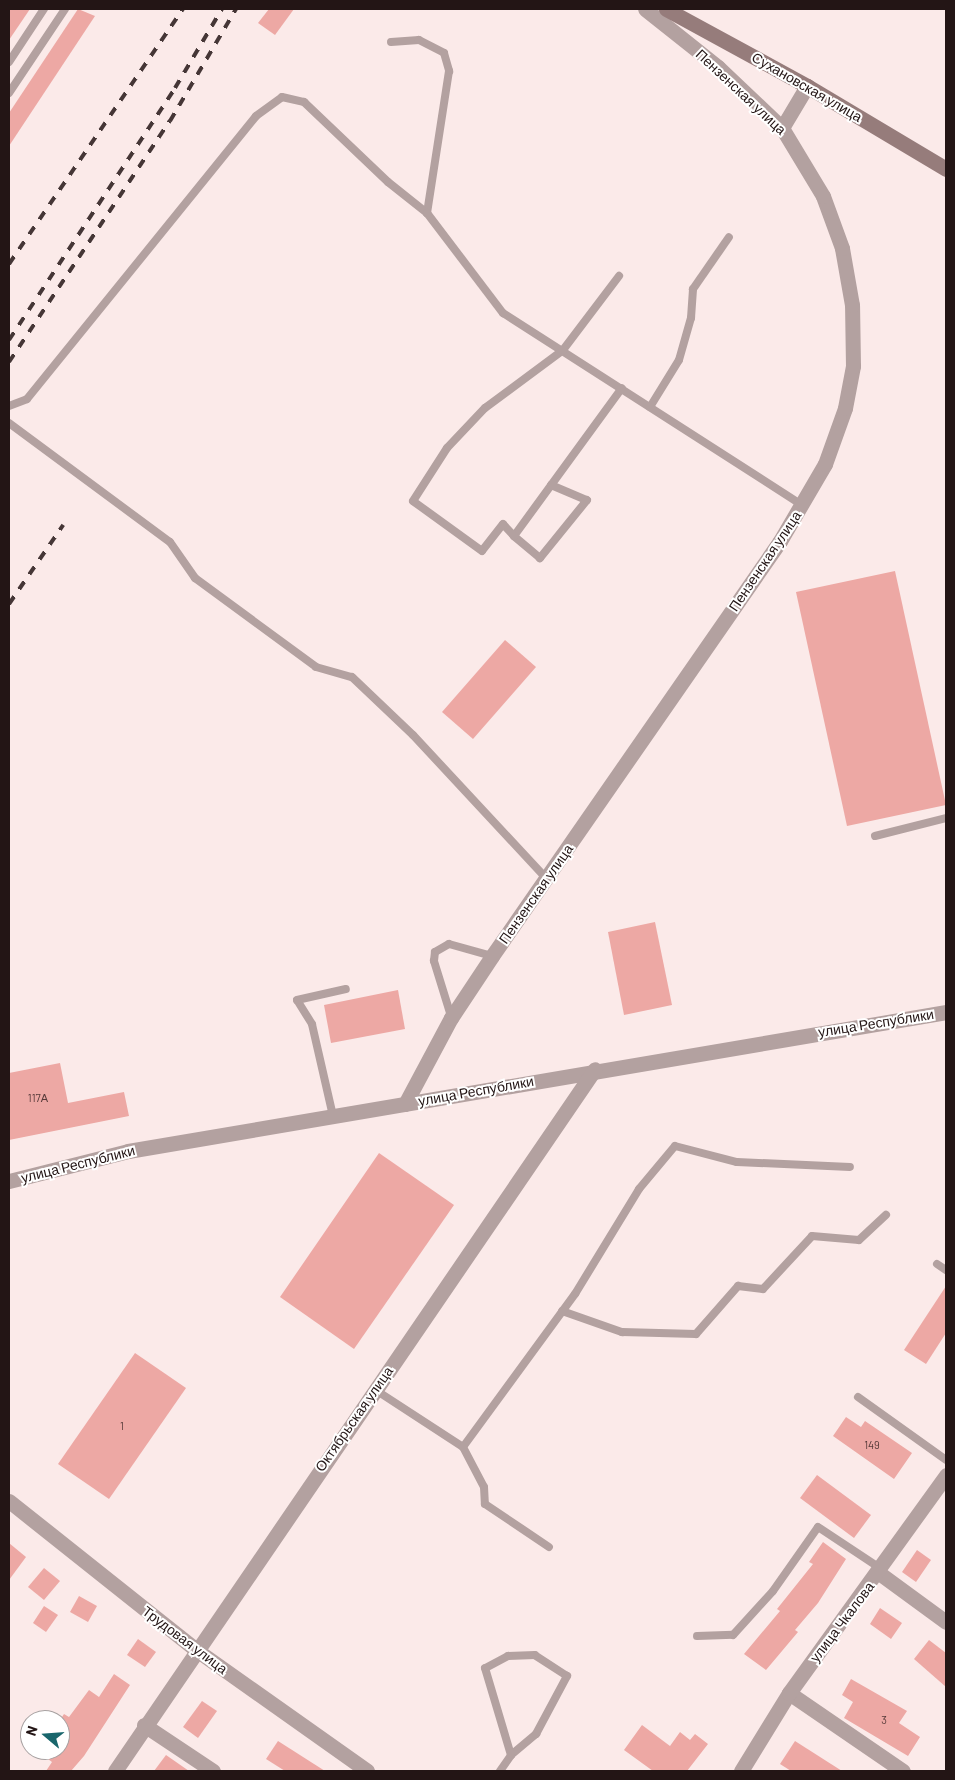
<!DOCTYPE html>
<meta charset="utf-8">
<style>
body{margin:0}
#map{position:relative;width:955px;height:1780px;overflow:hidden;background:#fbeae9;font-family:Barlow,sans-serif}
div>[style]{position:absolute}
.building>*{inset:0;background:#eda8a4}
.lane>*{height:8px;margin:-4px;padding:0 4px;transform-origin:4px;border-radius:4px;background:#b3a1a0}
.street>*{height:15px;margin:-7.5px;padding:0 7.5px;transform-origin:7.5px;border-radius:7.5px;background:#b3a1a0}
.secondary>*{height:15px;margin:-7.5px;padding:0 7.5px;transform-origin:7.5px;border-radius:7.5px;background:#967c7b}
.rail>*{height:4px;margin-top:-2px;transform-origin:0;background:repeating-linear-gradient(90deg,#453636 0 9px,transparent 0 18px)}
span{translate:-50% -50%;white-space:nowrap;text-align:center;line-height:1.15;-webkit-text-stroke:4px #fff;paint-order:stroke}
.number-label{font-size:11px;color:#563a39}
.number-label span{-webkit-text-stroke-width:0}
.street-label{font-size:14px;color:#231515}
.frame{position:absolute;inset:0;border:10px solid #231515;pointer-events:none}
.north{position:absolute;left:20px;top:1710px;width:50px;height:50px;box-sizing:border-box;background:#fff;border:1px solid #a7a1a1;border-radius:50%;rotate:288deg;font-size:14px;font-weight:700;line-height:20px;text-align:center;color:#231515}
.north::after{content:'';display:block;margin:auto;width:18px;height:22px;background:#19666c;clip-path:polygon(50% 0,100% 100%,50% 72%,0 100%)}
</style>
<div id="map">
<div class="building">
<i style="clip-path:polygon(9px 9px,30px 9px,9px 40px)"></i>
<i style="clip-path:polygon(78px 9px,95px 16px,9px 146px,9px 113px)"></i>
<i style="clip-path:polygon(269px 9px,294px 9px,275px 35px,258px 23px)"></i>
<i style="clip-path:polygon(895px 571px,946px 805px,847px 826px,796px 592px)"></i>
<i style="clip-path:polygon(505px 640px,536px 667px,473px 739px,442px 712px)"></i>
<i style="clip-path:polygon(655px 922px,672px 1005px,624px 1015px,608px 932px)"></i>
<i style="clip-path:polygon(398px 990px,405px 1029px,331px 1043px,324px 1005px)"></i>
<i style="clip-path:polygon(60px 1063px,68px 1103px,124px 1092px,129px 1116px,9px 1140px,9px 1073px)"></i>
<i style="clip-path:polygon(379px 1153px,454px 1205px,354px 1349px,280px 1297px)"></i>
<i style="clip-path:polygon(946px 1286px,946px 1333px,926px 1364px,904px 1350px)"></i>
<i style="clip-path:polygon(135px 1353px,186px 1388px,109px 1499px,58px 1464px)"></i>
<i style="clip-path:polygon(846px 1417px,861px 1427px,865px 1421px,912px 1453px,894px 1479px,833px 1436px)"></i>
<i style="clip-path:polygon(817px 1475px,871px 1515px,854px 1538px,800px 1498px)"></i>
<i style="clip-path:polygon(823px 1542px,846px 1559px,818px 1603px,795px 1630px,798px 1632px,766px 1670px,744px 1654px,780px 1611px,777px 1609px,813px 1564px,809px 1562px)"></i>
<i style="clip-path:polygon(9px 1543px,26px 1557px,9px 1580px)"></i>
<i style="clip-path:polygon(917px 1550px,931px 1560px,916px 1582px,902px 1572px)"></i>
<i style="clip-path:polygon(44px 1568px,60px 1581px,44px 1600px,28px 1587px)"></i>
<i style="clip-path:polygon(79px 1596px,97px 1606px,88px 1622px,70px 1612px)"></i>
<i style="clip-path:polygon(44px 1606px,58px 1615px,46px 1632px,33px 1623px)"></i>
<i style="clip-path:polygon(880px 1608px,902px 1623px,891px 1639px,870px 1624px)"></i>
<i style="clip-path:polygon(138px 1639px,156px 1652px,145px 1667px,127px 1655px)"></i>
<i style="clip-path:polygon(929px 1640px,946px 1653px,946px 1687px,914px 1659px)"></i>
<i style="clip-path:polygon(114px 1674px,130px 1685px,84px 1756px,71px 1771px,46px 1771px,52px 1762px,48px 1759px,55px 1750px,60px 1750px,60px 1720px,64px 1714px,69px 1717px,89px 1690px,99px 1697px)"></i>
<i style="clip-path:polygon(851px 1679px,907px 1711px,899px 1723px,920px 1737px,908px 1756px,844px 1718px,853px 1702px,842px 1695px)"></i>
<i style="clip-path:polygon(202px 1701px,217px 1711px,198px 1738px,183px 1727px)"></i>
<i style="clip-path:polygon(642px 1725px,670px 1746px,680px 1732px,690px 1740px,695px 1734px,708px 1744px,687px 1771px,653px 1771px,624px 1750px)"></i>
<i style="clip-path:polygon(278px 1741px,325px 1771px,285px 1771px,266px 1759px)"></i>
<i style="clip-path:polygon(795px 1741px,842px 1771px,791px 1771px,780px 1764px)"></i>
<i style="clip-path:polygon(166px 1755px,189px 1771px,154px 1771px)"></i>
</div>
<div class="lane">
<i style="left:391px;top:42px;width:28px;rotate:-4deg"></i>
<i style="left:419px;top:40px;width:28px;rotate:27deg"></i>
<i style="left:444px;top:53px;width:19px;rotate:74deg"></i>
<i style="left:449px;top:71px;width:144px;rotate:98.8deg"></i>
<i style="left:9px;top:62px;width:64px;rotate:-56.6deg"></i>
<i style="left:9px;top:93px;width:101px;rotate:-56.3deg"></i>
<i style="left:9px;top:406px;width:19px;rotate:-21deg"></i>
<i style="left:27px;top:399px;width:364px;rotate:-51deg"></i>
<i style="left:256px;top:116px;width:32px;rotate:-36deg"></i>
<i style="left:282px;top:97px;width:23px;rotate:13deg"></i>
<i style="left:304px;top:102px;width:116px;rotate:43.6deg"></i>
<i style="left:388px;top:182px;width:50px;rotate:38.5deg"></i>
<i style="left:427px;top:213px;width:126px;rotate:52.8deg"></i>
<i style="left:503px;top:313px;width:355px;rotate:32.7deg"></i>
<i style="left:650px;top:407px;width:55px;rotate:-58.3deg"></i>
<i style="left:679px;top:360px;width:44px;rotate:-74.1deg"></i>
<i style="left:691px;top:318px;width:29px;rotate:-86deg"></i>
<i style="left:693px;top:289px;width:63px;rotate:-55.3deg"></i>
<i style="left:9px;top:423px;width:200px;rotate:36.5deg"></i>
<i style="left:170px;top:542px;width:44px;rotate:55.2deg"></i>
<i style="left:195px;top:578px;width:150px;rotate:36.3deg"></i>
<i style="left:316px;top:667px;width:37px;rotate:16deg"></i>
<i style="left:352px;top:677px;width:84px;rotate:43.6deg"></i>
<i style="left:413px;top:735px;width:197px;rotate:47.1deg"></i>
<i style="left:551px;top:485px;width:39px;rotate:23deg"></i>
<i style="left:587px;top:500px;width:75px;rotate:129deg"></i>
<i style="left:540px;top:558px;width:34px;rotate:-140deg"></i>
<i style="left:514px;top:536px;width:183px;rotate:-53.9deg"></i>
<i style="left:514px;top:536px;width:16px;rotate:-133deg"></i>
<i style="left:503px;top:524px;width:34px;rotate:128deg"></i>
<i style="left:482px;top:551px;width:85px;rotate:-144.1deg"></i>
<i style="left:413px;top:501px;width:63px;rotate:-57.3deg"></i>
<i style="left:447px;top:448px;width:55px;rotate:-46.5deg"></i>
<i style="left:485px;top:408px;width:97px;rotate:-36.6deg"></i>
<i style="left:563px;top:350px;width:93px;rotate:-52.9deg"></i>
<i style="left:875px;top:836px;width:73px;rotate:-14.2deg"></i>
<i style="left:451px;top:1016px;width:58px;rotate:-107.2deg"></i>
<i style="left:434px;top:961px;width:9px;rotate:-84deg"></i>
<i style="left:435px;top:952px;width:16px;rotate:-30deg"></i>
<i style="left:449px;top:944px;width:45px;rotate:15.6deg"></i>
<i style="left:333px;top:1116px;width:94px;rotate:-102.9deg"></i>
<i style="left:312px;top:1024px;width:28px;rotate:-122deg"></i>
<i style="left:297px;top:1000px;width:50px;rotate:-12.7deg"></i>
<i style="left:937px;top:1264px;width:11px;rotate:34deg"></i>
<i style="left:562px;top:1311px;width:64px;rotate:19.3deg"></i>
<i style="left:622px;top:1332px;width:74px;rotate:1.5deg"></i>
<i style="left:696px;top:1334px;width:64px;rotate:-48.8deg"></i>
<i style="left:738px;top:1286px;width:25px;rotate:7deg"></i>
<i style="left:763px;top:1289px;width:72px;rotate:-47.2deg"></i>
<i style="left:812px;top:1236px;width:47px;rotate:4.9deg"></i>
<i style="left:859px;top:1240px;width:37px;rotate:-43deg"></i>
<i style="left:374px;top:1389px;width:106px;rotate:33.1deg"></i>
<i style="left:463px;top:1447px;width:190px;rotate:-53.8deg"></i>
<i style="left:575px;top:1294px;width:123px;rotate:-58.6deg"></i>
<i style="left:639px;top:1189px;width:56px;rotate:-50.1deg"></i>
<i style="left:675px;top:1146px;width:64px;rotate:14.5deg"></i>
<i style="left:737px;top:1162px;width:113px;rotate:2.5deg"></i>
<i style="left:858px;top:1397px;width:108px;rotate:35.6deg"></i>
<i style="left:463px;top:1447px;width:45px;rotate:62.3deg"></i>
<i style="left:484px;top:1487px;width:17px;rotate:87deg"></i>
<i style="left:485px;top:1504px;width:77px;rotate:33.9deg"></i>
<i style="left:697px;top:1636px;width:36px;rotate:-2deg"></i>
<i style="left:733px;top:1635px;width:59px;rotate:-47.7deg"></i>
<i style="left:773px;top:1591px;width:78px;rotate:-54.9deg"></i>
<i style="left:818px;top:1527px;width:74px;rotate:33.5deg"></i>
<i style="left:500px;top:1771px;width:19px;rotate:-55deg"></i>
<i style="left:511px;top:1755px;width:33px;rotate:-40deg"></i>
<i style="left:536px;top:1734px;width:66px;rotate:-61.9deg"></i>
<i style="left:567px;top:1676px;width:38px;rotate:-147deg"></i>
<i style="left:535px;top:1655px;width:27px;rotate:178deg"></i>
<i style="left:508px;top:1656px;width:26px;rotate:152deg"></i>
<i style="left:485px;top:1668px;width:91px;rotate:73.4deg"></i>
</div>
<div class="street">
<i style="left:782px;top:128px;width:49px;rotate:-59.2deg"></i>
<i style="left:405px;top:1104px;width:98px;rotate:-61.9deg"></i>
<i style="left:451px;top:1018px;width:74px;rotate:-56.5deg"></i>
<i style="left:492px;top:956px;width:505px;rotate:-55.24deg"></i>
<i style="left:780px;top:541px;width:89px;rotate:-59.7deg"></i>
<i style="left:825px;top:464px;width:59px;rotate:-70.3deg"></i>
<i style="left:845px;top:408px;width:43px;rotate:-79.2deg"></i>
<i style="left:853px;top:366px;width:61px;rotate:-90.9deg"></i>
<i style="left:852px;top:305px;width:58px;rotate:-100deg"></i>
<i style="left:842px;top:248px;width:55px;rotate:-110.1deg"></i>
<i style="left:823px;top:196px;width:79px;rotate:-121.1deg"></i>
<i style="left:782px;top:128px;width:88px;rotate:-136.4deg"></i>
<i style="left:718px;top:67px;width:93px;rotate:-141.5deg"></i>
<i style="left:9px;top:1181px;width:123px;rotate:-14.1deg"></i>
<i style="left:128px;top:1151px;width:830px;rotate:-9.64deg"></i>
<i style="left:9px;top:1501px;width:238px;rotate:38.5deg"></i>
<i style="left:195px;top:1649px;width:211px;rotate:35.3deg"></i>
<i style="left:879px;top:1573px;width:83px;rotate:36.2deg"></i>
<i style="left:789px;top:1693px;width:138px;rotate:34.4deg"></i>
<i style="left:144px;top:1725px;width:83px;rotate:33.7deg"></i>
<i style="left:115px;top:1771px;width:850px;rotate:-55.64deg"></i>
<i style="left:741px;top:1771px;width:92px;rotate:-58.4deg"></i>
<i style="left:789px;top:1693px;width:269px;rotate:-54.2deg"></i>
</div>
<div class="secondary">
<i style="left:666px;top:9px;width:161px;rotate:28.6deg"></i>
<i style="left:807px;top:86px;width:162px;rotate:30.8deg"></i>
</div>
<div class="rail">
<i style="left:9px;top:264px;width:309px;rotate:-55.7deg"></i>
<i style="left:9px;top:340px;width:302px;rotate:-56.6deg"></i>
<i style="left:175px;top:88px;width:92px;rotate:-59.3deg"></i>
<i style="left:9px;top:362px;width:290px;rotate:-56.3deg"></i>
<i style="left:170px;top:121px;width:130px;rotate:-59.5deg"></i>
<i style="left:9px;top:604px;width:96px;rotate:-55.6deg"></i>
</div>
<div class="number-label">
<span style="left:38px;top:1098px">117А</span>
<span style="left:122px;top:1426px">1</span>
<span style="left:872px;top:1445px">149</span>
<span style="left:884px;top:1720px">3</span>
</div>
<div class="street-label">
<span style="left:807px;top:87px;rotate:30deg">Сухановская улица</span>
<span style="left:741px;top:92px;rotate:43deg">Пензенская улица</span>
<span style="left:765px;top:561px;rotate:-56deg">Пензенская улица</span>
<span style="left:536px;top:894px;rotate:-55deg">Пензенская улица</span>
<span style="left:876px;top:1023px;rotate:-9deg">улица Республики</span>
<span style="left:476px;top:1091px;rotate:-10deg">улица Республики</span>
<span style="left:78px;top:1164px;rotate:-14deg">улица Республики</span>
<span style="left:354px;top:1419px;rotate:-55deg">Октябрьская улица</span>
<span style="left:842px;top:1622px;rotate:-53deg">улица Чкалова</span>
<span style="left:185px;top:1640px;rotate:37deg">Трудовая улица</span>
</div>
<div class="frame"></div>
<div class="north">N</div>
</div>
